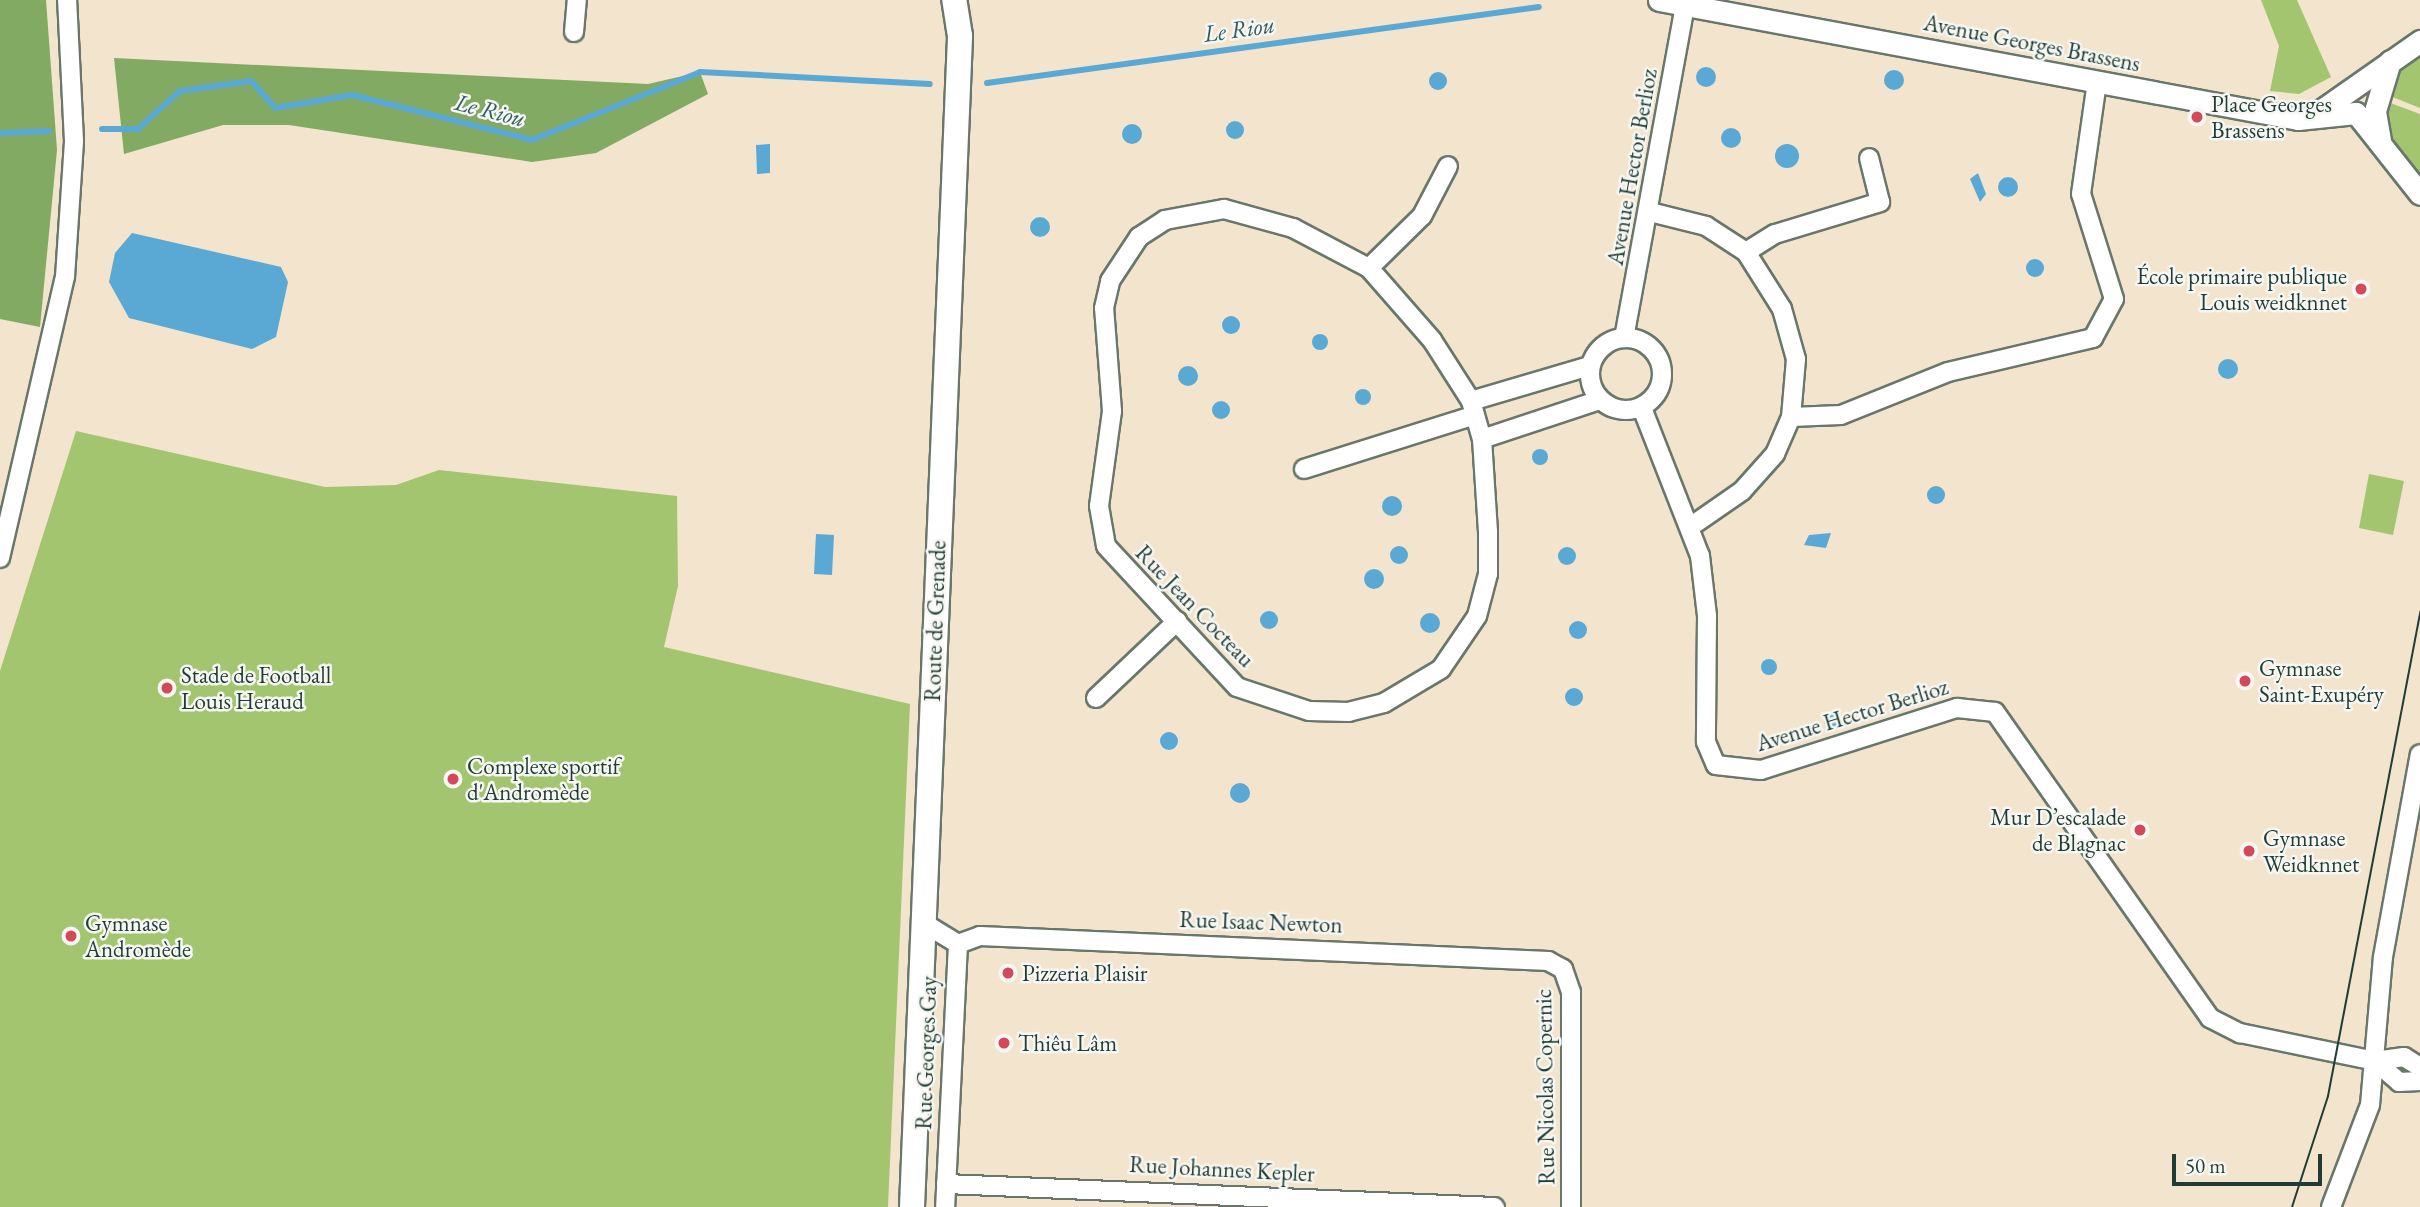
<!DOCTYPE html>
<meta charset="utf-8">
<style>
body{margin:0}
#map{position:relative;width:2420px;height:1207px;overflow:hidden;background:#f2e4cd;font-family:"EB Garamond",serif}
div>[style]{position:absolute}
.green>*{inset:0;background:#a3c56f}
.forest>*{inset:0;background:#82aa62}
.water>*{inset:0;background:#59a9d4}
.round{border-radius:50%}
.stream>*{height:6px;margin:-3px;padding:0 3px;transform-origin:3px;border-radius:3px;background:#59a9d4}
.roads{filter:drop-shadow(2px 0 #69776a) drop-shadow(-2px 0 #69776a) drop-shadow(0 2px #69776a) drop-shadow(0 -2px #69776a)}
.minor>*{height:18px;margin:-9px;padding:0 9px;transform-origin:9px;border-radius:9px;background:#fff}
.minor>.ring{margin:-9px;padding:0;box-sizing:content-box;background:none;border:18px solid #fff;border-radius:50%}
.tertiary>*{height:21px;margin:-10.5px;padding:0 10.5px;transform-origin:10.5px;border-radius:10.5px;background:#fff}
.secondary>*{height:24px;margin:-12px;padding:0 12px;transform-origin:12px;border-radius:12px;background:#fff}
.tram>*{height:2px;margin:-1px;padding:0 1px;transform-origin:1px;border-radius:1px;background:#1f3d34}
.dots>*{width:19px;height:19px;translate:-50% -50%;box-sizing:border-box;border:4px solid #f6f6f2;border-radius:50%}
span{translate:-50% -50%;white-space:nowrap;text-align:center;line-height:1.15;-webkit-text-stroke:5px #f6f6f2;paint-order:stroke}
.street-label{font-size:23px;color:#1f3d34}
.poi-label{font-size:23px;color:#1f3d34}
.left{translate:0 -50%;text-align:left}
.right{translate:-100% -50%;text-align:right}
.water-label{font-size:24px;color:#305d64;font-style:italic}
.scale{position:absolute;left:2172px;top:1154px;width:150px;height:32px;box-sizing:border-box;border:4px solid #1f3d34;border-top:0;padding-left:9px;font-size:21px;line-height:24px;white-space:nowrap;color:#1f3d34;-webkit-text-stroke:5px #f6f6f2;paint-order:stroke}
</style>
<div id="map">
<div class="green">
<i style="clip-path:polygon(2261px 0,2297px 0,2331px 77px,2299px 94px,2270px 91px,2279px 46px)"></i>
<i style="clip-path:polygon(2420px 53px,2420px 108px,2385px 94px,2398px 67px)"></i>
<i style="clip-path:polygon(2385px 101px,2420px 114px,2420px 177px,2393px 139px)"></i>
<i style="clip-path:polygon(76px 431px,325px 487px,396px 485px,439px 470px,677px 496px,678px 586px,664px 647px,910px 704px,888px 1207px,0 1207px,0 671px)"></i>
<i style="clip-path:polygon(2369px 474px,2404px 481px,2393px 535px,2359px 528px)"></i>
</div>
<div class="forest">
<i style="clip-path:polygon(0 0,46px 0,57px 150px,40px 327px,0 319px)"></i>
<i style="clip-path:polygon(114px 58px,648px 84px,700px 72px,708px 94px,596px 153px,532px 162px,289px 125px,223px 125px,124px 154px)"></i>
</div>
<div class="water">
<i class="round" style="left:1696px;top:67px;width:20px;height:20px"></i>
<i class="round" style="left:1884px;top:70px;width:20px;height:20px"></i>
<i class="round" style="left:1429px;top:72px;width:18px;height:18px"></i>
<i class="round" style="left:1226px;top:121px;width:18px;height:18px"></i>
<i class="round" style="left:1122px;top:124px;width:20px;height:20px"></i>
<i class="round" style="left:1721px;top:128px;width:20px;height:20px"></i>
<i style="clip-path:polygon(770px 144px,770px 173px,757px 174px,756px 145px)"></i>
<i class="round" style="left:1775px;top:144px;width:24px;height:24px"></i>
<i style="clip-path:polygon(1978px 173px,1986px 194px,1980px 202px,1970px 179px)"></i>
<i class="round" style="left:1998px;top:177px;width:20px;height:20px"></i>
<i class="round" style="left:1030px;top:217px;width:20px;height:20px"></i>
<i style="clip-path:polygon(132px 233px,281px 267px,288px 282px,276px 337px,252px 349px,129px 318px,109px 282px,115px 253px)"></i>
<i class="round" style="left:2026px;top:259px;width:18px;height:18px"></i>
<i class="round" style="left:1222px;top:316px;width:18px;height:18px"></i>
<i class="round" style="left:1312px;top:334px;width:16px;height:16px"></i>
<i class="round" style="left:2218px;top:359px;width:20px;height:20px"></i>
<i class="round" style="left:1178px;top:366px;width:20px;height:20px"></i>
<i class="round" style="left:1355px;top:389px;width:16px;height:16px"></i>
<i class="round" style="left:1212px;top:401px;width:18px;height:18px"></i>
<i class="round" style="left:1532px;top:449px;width:16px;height:16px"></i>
<i class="round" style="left:1927px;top:486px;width:18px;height:18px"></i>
<i class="round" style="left:1382px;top:496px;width:20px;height:20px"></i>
<i style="clip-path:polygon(1831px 533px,1826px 548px,1804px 545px,1809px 535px)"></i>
<i style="clip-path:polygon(816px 534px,834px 535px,832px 575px,814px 574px)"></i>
<i class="round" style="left:1390px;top:546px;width:18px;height:18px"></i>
<i class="round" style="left:1558px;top:547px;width:18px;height:18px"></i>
<i class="round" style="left:1364px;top:569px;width:20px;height:20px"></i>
<i class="round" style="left:1260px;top:611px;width:18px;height:18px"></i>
<i class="round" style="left:1420px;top:613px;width:20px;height:20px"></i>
<i class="round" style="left:1569px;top:621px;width:18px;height:18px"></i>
<i class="round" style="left:1761px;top:659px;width:16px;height:16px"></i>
<i class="round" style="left:1565px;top:688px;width:18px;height:18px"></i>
<i class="round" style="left:1824px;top:712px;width:18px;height:18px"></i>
<i class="round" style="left:1160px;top:732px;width:18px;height:18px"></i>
<i class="round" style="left:1230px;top:783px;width:20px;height:20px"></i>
</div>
<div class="stream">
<i style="left:987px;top:83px;width:557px;rotate:-7.84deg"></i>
<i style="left:102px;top:129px;width:36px"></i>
<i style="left:138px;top:129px;width:57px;rotate:-42.1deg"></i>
<i style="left:180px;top:91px;width:72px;rotate:-8deg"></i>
<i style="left:251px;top:81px;width:36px;rotate:48deg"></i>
<i style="left:275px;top:108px;width:78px;rotate:-9.6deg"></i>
<i style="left:352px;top:95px;width:186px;rotate:14deg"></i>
<i style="left:532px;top:140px;width:181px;rotate:-22deg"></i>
<i style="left:700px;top:72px;width:230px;rotate:3deg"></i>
<i style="left:0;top:133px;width:49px;rotate:-2.3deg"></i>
</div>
<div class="roads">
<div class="minor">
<i style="left:574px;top:32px;width:32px;rotate:-85deg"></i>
<i style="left:1224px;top:209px;width:72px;rotate:15.4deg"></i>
<i style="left:1293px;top:228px;width:86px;rotate:27.8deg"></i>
<i style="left:1369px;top:268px;width:96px;rotate:48.8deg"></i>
<i style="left:1432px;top:340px;width:72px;rotate:57.4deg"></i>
<i style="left:1471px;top:401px;width:40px;rotate:74deg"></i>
<i style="left:1482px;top:439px;width:93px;rotate:86.3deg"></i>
<i style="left:1488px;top:532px;width:42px;rotate:90deg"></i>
<i style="left:1488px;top:574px;width:43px;rotate:104.7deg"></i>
<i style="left:1477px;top:616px;width:64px;rotate:124.2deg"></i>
<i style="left:1441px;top:669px;width:66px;rotate:149.2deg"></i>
<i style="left:1384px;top:703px;width:36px;rotate:166deg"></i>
<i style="left:1349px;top:712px;width:40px;rotate:-178.6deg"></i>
<i style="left:1309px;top:711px;width:76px;rotate:-161.6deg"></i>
<i style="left:1237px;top:687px;width:192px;rotate:-132.9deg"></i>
<i style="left:1106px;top:546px;width:41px;rotate:-99.9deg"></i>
<i style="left:1099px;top:506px;width:96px;rotate:-82.2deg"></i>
<i style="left:1112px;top:411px;width:103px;rotate:-94.4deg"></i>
<i style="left:1104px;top:308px;width:28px;rotate:-77deg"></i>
<i style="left:1110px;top:281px;width:53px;rotate:-56.6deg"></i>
<i style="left:1139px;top:237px;width:31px;rotate:-33deg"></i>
<i style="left:1165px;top:220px;width:60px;rotate:-10.6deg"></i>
<i style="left:1650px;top:212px;width:58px;rotate:14deg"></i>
<i style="left:1706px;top:226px;width:48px;rotate:33deg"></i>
<i style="left:1746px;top:252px;width:67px;rotate:57.7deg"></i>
<i style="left:1782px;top:309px;width:52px;rotate:74.4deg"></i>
<i style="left:1796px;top:359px;width:58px;rotate:94.9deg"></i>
<i style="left:1791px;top:417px;width:40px;rotate:113.4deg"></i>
<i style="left:1775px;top:454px;width:50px;rotate:131.7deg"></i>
<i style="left:1742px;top:491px;width:63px;rotate:145.3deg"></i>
<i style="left:1746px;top:252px;width:34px;rotate:-32deg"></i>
<i style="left:1775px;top:234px;width:110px;rotate:-16.9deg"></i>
<i style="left:1880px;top:202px;width:45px;rotate:-104deg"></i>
<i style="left:1369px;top:268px;width:74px;rotate:-44.5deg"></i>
<i style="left:1422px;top:216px;width:56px;rotate:-62.5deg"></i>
<i class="ring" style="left:1590px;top:338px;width:54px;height:54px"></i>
<i style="left:1624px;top:338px;width:339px;rotate:-79.6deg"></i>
<i style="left:1471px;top:401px;width:124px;rotate:-16.4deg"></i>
<i style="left:1642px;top:408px;width:159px;rotate:68.6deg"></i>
<i style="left:1700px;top:556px;width:60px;rotate:83.3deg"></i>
<i style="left:1707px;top:616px;width:126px;rotate:90.5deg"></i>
<i style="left:1706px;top:742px;width:25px;rotate:67deg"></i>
<i style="left:1716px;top:765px;width:45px;rotate:6.3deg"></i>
<i style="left:1761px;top:770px;width:206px;rotate:-17.6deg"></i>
<i style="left:1957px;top:708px;width:38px;rotate:6deg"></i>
<i style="left:1995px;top:712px;width:374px;rotate:54.9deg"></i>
<i style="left:2210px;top:1018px;width:34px;rotate:27deg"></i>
<i style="left:2240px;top:1033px;width:138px;rotate:11.7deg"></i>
<i style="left:2375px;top:1061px;width:32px;rotate:41deg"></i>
<i style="left:2399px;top:1082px;width:21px;rotate:-3deg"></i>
<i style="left:1791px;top:417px;width:50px;rotate:-2.3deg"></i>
<i style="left:1841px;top:415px;width:115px;rotate:-21.9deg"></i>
<i style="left:1948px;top:372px;width:149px;rotate:-13.2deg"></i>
<i style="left:2093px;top:338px;width:44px;rotate:-61.7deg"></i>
<i style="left:2114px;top:299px;width:110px;rotate:-107.4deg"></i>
<i style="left:2081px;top:194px;width:113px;rotate:-81.9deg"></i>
<i style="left:1482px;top:439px;width:124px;rotate:-18.3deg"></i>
<i style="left:1304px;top:469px;width:179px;rotate:-17.5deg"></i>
<i style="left:0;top:558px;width:288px;rotate:-77deg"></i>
<i style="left:65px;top:277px;width:136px;rotate:-86.2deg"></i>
<i style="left:74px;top:141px;width:141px;rotate:-92.8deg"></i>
<i style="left:1096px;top:698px;width:112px;rotate:-43.5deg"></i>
<i style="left:922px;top:922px;width:42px;rotate:31.4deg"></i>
<i style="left:958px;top:944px;width:263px;rotate:92.8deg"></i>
<i style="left:958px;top:944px;width:23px;rotate:-20deg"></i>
<i style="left:980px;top:936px;width:569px;rotate:2.52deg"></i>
<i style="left:1548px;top:961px;width:17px;rotate:28deg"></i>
<i style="left:1563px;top:969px;width:24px;rotate:71deg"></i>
<i style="left:1571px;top:992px;width:215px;rotate:90deg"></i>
<i style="left:2375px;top:1061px;width:29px;rotate:-8deg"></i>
<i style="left:2404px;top:1057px;width:19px;rotate:32deg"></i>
<i style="left:946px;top:1184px;width:549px;rotate:2.4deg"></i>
<i style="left:2331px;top:1207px;width:109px;rotate:-69.1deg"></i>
<i style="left:2370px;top:1105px;width:149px;rotate:-85deg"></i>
<i style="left:2383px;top:957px;width:206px;rotate:-79.7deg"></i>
</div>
<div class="tertiary">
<i style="left:1659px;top:0;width:650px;rotate:10.55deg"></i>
<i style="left:2298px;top:119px;width:58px;rotate:-5.9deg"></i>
<i style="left:2356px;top:113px;width:103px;rotate:51.7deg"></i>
<i style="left:2313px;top:116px;width:131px;rotate:-35deg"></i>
<i style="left:2380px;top:140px;width:29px;rotate:-100deg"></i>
<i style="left:2375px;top:111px;width:52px;rotate:-73.3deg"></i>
</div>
<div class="secondary">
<i style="left:912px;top:1207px;width:1172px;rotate:-87.65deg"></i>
<i style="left:960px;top:36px;width:36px;rotate:-99deg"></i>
</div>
</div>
<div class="tram">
<i style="left:2292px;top:1207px;width:117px;rotate:-72deg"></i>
<i style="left:2328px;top:1096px;width:493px;rotate:-79.2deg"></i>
</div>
<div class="dots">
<i style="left:2197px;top:117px;background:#d1495b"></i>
<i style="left:2361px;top:289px;background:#d1495b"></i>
<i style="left:2245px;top:681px;background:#d1495b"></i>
<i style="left:167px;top:688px;background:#d1495b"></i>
<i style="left:453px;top:779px;background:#d1495b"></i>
<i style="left:2140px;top:830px;background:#d1495b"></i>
<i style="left:2249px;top:851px;background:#d1495b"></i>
<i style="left:71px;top:936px;background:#d1495b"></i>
<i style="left:1008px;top:973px;background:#d1495b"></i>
<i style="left:1004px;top:1043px;background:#d1495b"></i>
</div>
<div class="street-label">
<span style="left:2032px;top:43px;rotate:11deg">Avenue Georges Brassens</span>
<span style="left:1632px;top:167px;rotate:-80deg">Avenue Hector Berlioz</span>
<span style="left:1195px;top:606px;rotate:46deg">Rue Jean Cocteau</span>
<span style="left:935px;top:621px;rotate:-88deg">Route de Grenade</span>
<span style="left:1852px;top:715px;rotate:-17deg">Avenue Hector Berlioz</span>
<span style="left:1261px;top:922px;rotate:2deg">Rue Isaac Newton</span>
<span style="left:926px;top:1053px;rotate:-88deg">Rue Georges Gay</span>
<span style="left:1545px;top:1087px;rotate:-91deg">Rue Nicolas Copernic</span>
<span style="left:1222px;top:1169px;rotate:3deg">Rue Johannes Kepler</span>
</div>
<div class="poi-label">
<span class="left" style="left:2211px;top:117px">Place Georges<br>Brassens</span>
<span class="right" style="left:2347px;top:289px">École primaire publique<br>Louis weidknnet</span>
<span class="left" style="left:2259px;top:681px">Gymnase<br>Saint-Exupéry</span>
<span class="left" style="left:181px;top:688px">Stade de Football<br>Louis Heraud</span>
<span class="left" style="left:467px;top:779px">Complexe sportif<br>d'Andromède</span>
<span class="right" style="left:2126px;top:830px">Mur D’escalade<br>de Blagnac</span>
<span class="left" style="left:2263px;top:851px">Gymnase<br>Weidknnet</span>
<span class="left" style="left:85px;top:936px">Gymnase<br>Andromède</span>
<span class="left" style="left:1022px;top:973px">Pizzeria Plaisir</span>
<span class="left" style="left:1018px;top:1043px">Thiêu Lâm</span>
</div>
<div class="water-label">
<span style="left:1239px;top:29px;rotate:-8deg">Le Riou</span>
<span style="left:490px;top:110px;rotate:14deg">Le Riou</span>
</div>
<div class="scale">50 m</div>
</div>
